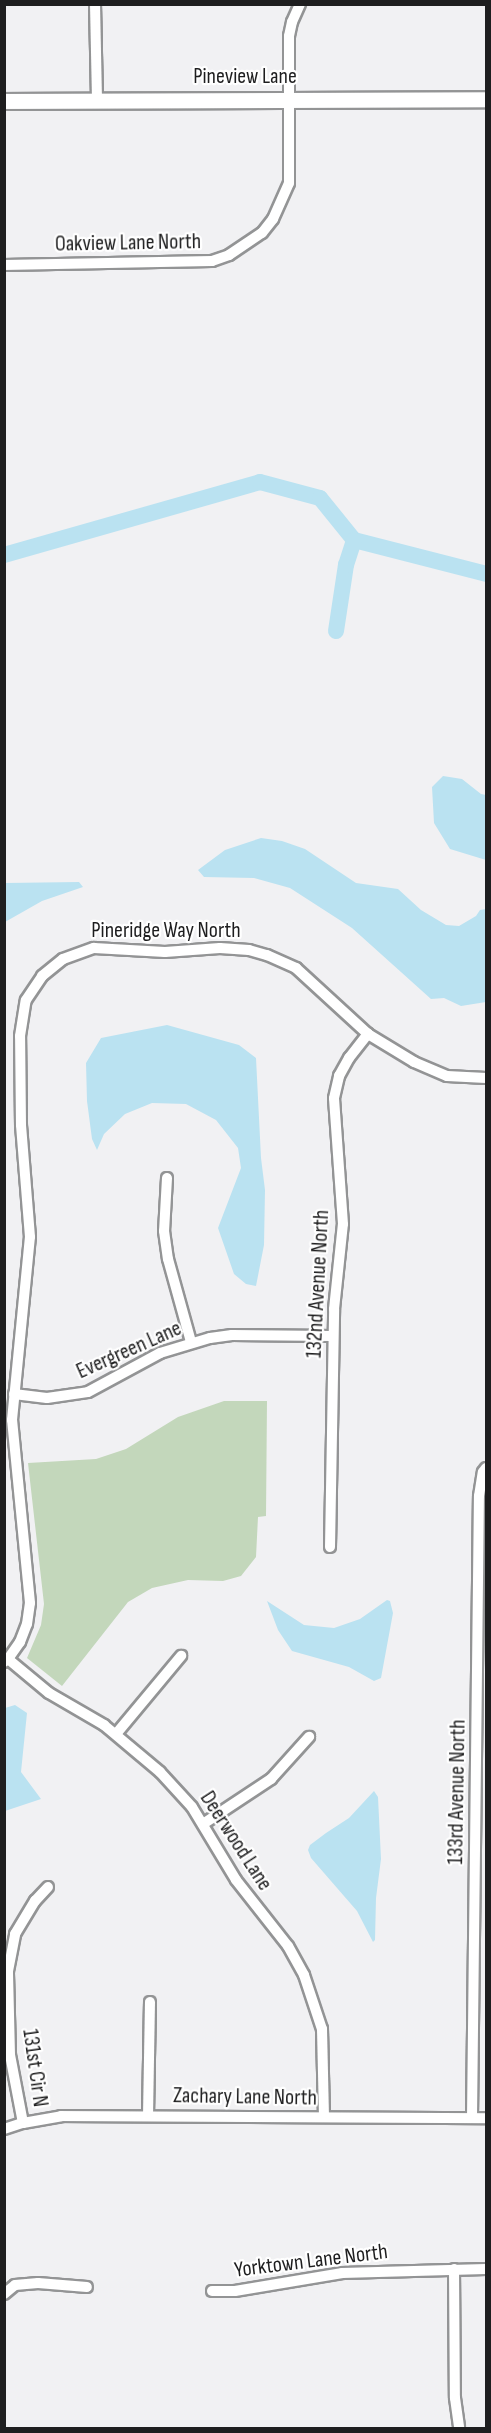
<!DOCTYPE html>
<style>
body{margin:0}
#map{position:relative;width:491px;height:2433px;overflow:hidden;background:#f1f1f3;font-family:"Sofia Sans Condensed",sans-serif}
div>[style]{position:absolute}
.green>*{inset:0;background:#c3d7bb}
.water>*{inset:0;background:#bae2f1}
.river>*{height:16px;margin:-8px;padding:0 8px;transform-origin:8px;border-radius:8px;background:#bae2f1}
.roads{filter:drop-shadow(2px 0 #939495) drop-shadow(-2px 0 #939495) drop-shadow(0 2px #939495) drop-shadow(0 -2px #939495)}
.street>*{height:10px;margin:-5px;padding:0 5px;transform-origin:5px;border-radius:5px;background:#fff}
.secondary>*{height:15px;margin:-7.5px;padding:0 7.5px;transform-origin:7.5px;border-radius:7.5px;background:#fff}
span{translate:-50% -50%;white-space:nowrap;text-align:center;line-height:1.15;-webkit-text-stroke:4.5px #fff;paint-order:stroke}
.street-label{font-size:22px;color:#1e1e1f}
.frame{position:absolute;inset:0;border:6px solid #1e1e1f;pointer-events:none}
</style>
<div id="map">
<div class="green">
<i style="clip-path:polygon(224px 1401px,267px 1401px,266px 1516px,258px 1517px,256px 1557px,241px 1576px,223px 1581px,188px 1580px,152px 1588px,128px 1602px,62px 1686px,27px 1658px,41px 1625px,44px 1604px,28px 1463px,96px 1459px,126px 1449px,178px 1417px)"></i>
</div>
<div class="water">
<i style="clip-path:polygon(443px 776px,462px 779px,481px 794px,486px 795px,486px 860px,450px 849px,434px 823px,432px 787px)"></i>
<i style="clip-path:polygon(261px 838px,282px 841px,305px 849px,356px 883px,398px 889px,421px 910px,446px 925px,459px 926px,476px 916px,480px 910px,486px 909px,486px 1002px,461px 1006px,444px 998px,431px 999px,352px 928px,290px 888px,254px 878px,204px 877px,198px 870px,225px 850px)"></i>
<i style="clip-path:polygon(79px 882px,83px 887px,42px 901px,5px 922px,5px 883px)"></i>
<i style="clip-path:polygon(167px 1025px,239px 1045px,256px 1058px,261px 1158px,265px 1190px,264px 1245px,256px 1286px,246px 1284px,234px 1274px,218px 1228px,241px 1168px,238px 1148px,216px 1120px,186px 1104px,152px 1103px,125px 1114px,104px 1134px,97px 1150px,92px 1139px,87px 1101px,86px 1063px,101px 1038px)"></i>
<i style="clip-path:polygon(387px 1600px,390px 1601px,393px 1613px,381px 1678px,374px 1681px,349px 1667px,292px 1651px,278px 1630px,267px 1601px,304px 1625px,334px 1628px,360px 1619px)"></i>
<i style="clip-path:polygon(15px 1705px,27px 1713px,21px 1772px,41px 1799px,5px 1811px,5px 1708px)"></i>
<i style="clip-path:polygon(374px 1791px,378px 1797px,381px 1859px,376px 1898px,375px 1940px,373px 1942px,357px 1911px,311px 1858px,308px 1850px,310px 1845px,326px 1833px,349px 1818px)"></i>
</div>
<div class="river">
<i style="left:4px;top:555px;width:266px;rotate:-15.9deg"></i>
<i style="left:260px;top:482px;width:62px;rotate:14.9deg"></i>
<i style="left:320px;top:498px;width:54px;rotate:51deg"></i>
<i style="left:354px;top:540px;width:136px;rotate:14.4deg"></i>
<i style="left:336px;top:631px;width:67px;rotate:-81.4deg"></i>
<i style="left:346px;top:565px;width:26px;rotate:-72deg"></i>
</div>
<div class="roads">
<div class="street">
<i style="left:95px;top:4px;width:96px;rotate:88.8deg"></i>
<i style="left:4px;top:265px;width:208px;rotate:-1.1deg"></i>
<i style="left:212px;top:261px;width:18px;rotate:-19deg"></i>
<i style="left:229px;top:255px;width:40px;rotate:-34deg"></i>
<i style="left:262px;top:233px;width:18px;rotate:-52deg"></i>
<i style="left:273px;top:219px;width:39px;rotate:-66deg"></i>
<i style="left:289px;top:183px;width:147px;rotate:-90deg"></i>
<i style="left:289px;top:36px;width:14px;rotate:-78deg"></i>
<i style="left:292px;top:22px;width:20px;rotate:-66deg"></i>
<i style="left:167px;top:1178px;width:53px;rotate:93.2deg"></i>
<i style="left:164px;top:1231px;width:28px;rotate:82deg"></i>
<i style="left:168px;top:1259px;width:86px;rotate:74.5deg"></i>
<i style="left:14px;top:1394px;width:33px;rotate:7deg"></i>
<i style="left:47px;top:1398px;width:41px;rotate:-8.3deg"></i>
<i style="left:88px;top:1392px;width:82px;rotate:-28.4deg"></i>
<i style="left:160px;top:1353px;width:52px;rotate:-16.7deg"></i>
<i style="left:210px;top:1338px;width:22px;rotate:-8deg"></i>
<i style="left:232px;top:1335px;width:100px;rotate:0.6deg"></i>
<i style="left:330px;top:1547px;width:238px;rotate:-89deg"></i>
<i style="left:334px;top:1309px;width:85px;rotate:-84deg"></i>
<i style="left:343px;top:1224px;width:126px;rotate:-94.1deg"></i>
<i style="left:334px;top:1098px;width:23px;rotate:-77deg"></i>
<i style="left:339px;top:1076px;width:21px;rotate:-61deg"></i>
<i style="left:349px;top:1058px;width:31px;rotate:-52deg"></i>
<i style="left:8px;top:1659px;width:21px;rotate:-55deg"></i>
<i style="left:20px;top:1642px;width:19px;rotate:-69deg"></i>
<i style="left:27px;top:1624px;width:21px;rotate:-82deg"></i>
<i style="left:30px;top:1603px;width:184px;rotate:-95.6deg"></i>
<i style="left:12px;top:1420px;width:184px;rotate:-84.4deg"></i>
<i style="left:30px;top:1237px;width:112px;rotate:-94.6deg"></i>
<i style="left:21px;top:1125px;width:89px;rotate:-90.6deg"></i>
<i style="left:20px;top:1036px;width:36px;rotate:-81deg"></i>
<i style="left:26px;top:1000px;width:29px;rotate:-56deg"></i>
<i style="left:42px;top:976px;width:27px;rotate:-39deg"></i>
<i style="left:63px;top:959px;width:33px;rotate:-20deg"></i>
<i style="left:94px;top:948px;width:71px;rotate:3.2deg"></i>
<i style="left:165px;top:952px;width:55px;rotate:-4.2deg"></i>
<i style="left:220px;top:948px;width:29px;rotate:4deg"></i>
<i style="left:249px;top:950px;width:19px;rotate:16deg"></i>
<i style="left:267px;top:955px;width:32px;rotate:24deg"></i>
<i style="left:296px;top:968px;width:98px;rotate:42.5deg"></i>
<i style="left:368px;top:1034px;width:54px;rotate:31.3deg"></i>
<i style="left:414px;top:1062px;width:36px;rotate:23deg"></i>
<i style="left:447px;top:1076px;width:39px;rotate:3deg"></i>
<i style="left:4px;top:1662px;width:5px;rotate:-37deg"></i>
<i style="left:8px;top:1659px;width:53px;rotate:39.7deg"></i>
<i style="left:49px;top:1693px;width:64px;rotate:30.2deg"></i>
<i style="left:104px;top:1725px;width:73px;rotate:40deg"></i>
<i style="left:160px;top:1772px;width:47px;rotate:47.6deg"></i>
<i style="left:192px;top:1807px;width:85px;rotate:58.9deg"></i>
<i style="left:236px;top:1880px;width:84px;rotate:51.8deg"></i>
<i style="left:288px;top:1946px;width:33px;rotate:61deg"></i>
<i style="left:304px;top:1975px;width:57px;rotate:71.6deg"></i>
<i style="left:322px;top:2029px;width:88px;rotate:88.7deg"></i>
<i style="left:116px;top:1734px;width:102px;rotate:-50.2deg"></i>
<i style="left:203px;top:1824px;width:82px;rotate:-33.5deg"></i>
<i style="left:271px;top:1779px;width:57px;rotate:-47.9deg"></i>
<i style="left:148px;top:2116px;width:114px;rotate:-89deg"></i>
<i style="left:472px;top:2118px;width:622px;rotate:-89.36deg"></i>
<i style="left:479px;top:1496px;width:24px;rotate:-81deg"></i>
<i style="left:483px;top:1472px;width:5px;rotate:-53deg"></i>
<i style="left:23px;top:2123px;width:69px;rotate:-100.8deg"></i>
<i style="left:10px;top:2055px;width:84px;rotate:-91.4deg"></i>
<i style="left:8px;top:1971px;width:38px;rotate:-79deg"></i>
<i style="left:15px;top:1934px;width:39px;rotate:-59deg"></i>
<i style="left:35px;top:1901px;width:19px;rotate:-47deg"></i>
<i style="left:4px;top:2129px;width:20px;rotate:-18deg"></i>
<i style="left:23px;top:2123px;width:39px;rotate:-10deg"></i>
<i style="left:61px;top:2116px;width:425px;rotate:0.3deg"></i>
<i style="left:454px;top:2269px;width:129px;rotate:89.6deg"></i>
<i style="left:455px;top:2398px;width:30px;rotate:82deg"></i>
<i style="left:212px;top:2291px;width:23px"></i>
<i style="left:235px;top:2291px;width:109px;rotate:-9.5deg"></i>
<i style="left:342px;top:2273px;width:144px;rotate:-1.6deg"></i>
<i style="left:4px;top:2294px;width:14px;rotate:-39deg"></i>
<i style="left:15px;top:2285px;width:23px;rotate:-5deg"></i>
<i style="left:38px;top:2283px;width:49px;rotate:4.7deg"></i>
</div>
<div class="secondary">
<i style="left:4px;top:101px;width:482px;rotate:-0.2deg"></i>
</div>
</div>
<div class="street-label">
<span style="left:245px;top:77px">Pineview Lane</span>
<span style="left:128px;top:243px;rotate:-1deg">Oakview Lane North</span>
<span style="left:166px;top:931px">Pineridge Way North</span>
<span style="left:318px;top:1284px;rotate:-87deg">132nd Avenue North</span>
<span style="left:129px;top:1350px;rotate:-24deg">Evergreen Lane</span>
<span style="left:457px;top:1792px;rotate:-89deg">133rd Avenue North</span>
<span style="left:236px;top:1841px;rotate:57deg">Deerwood Lane</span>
<span style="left:35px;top:2068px;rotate:82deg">131st Cir N</span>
<span style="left:245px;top:2097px;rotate:1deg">Zachary Lane North</span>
<span style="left:311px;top:2261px;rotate:-7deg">Yorktown Lane North</span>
</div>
<div class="frame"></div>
</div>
